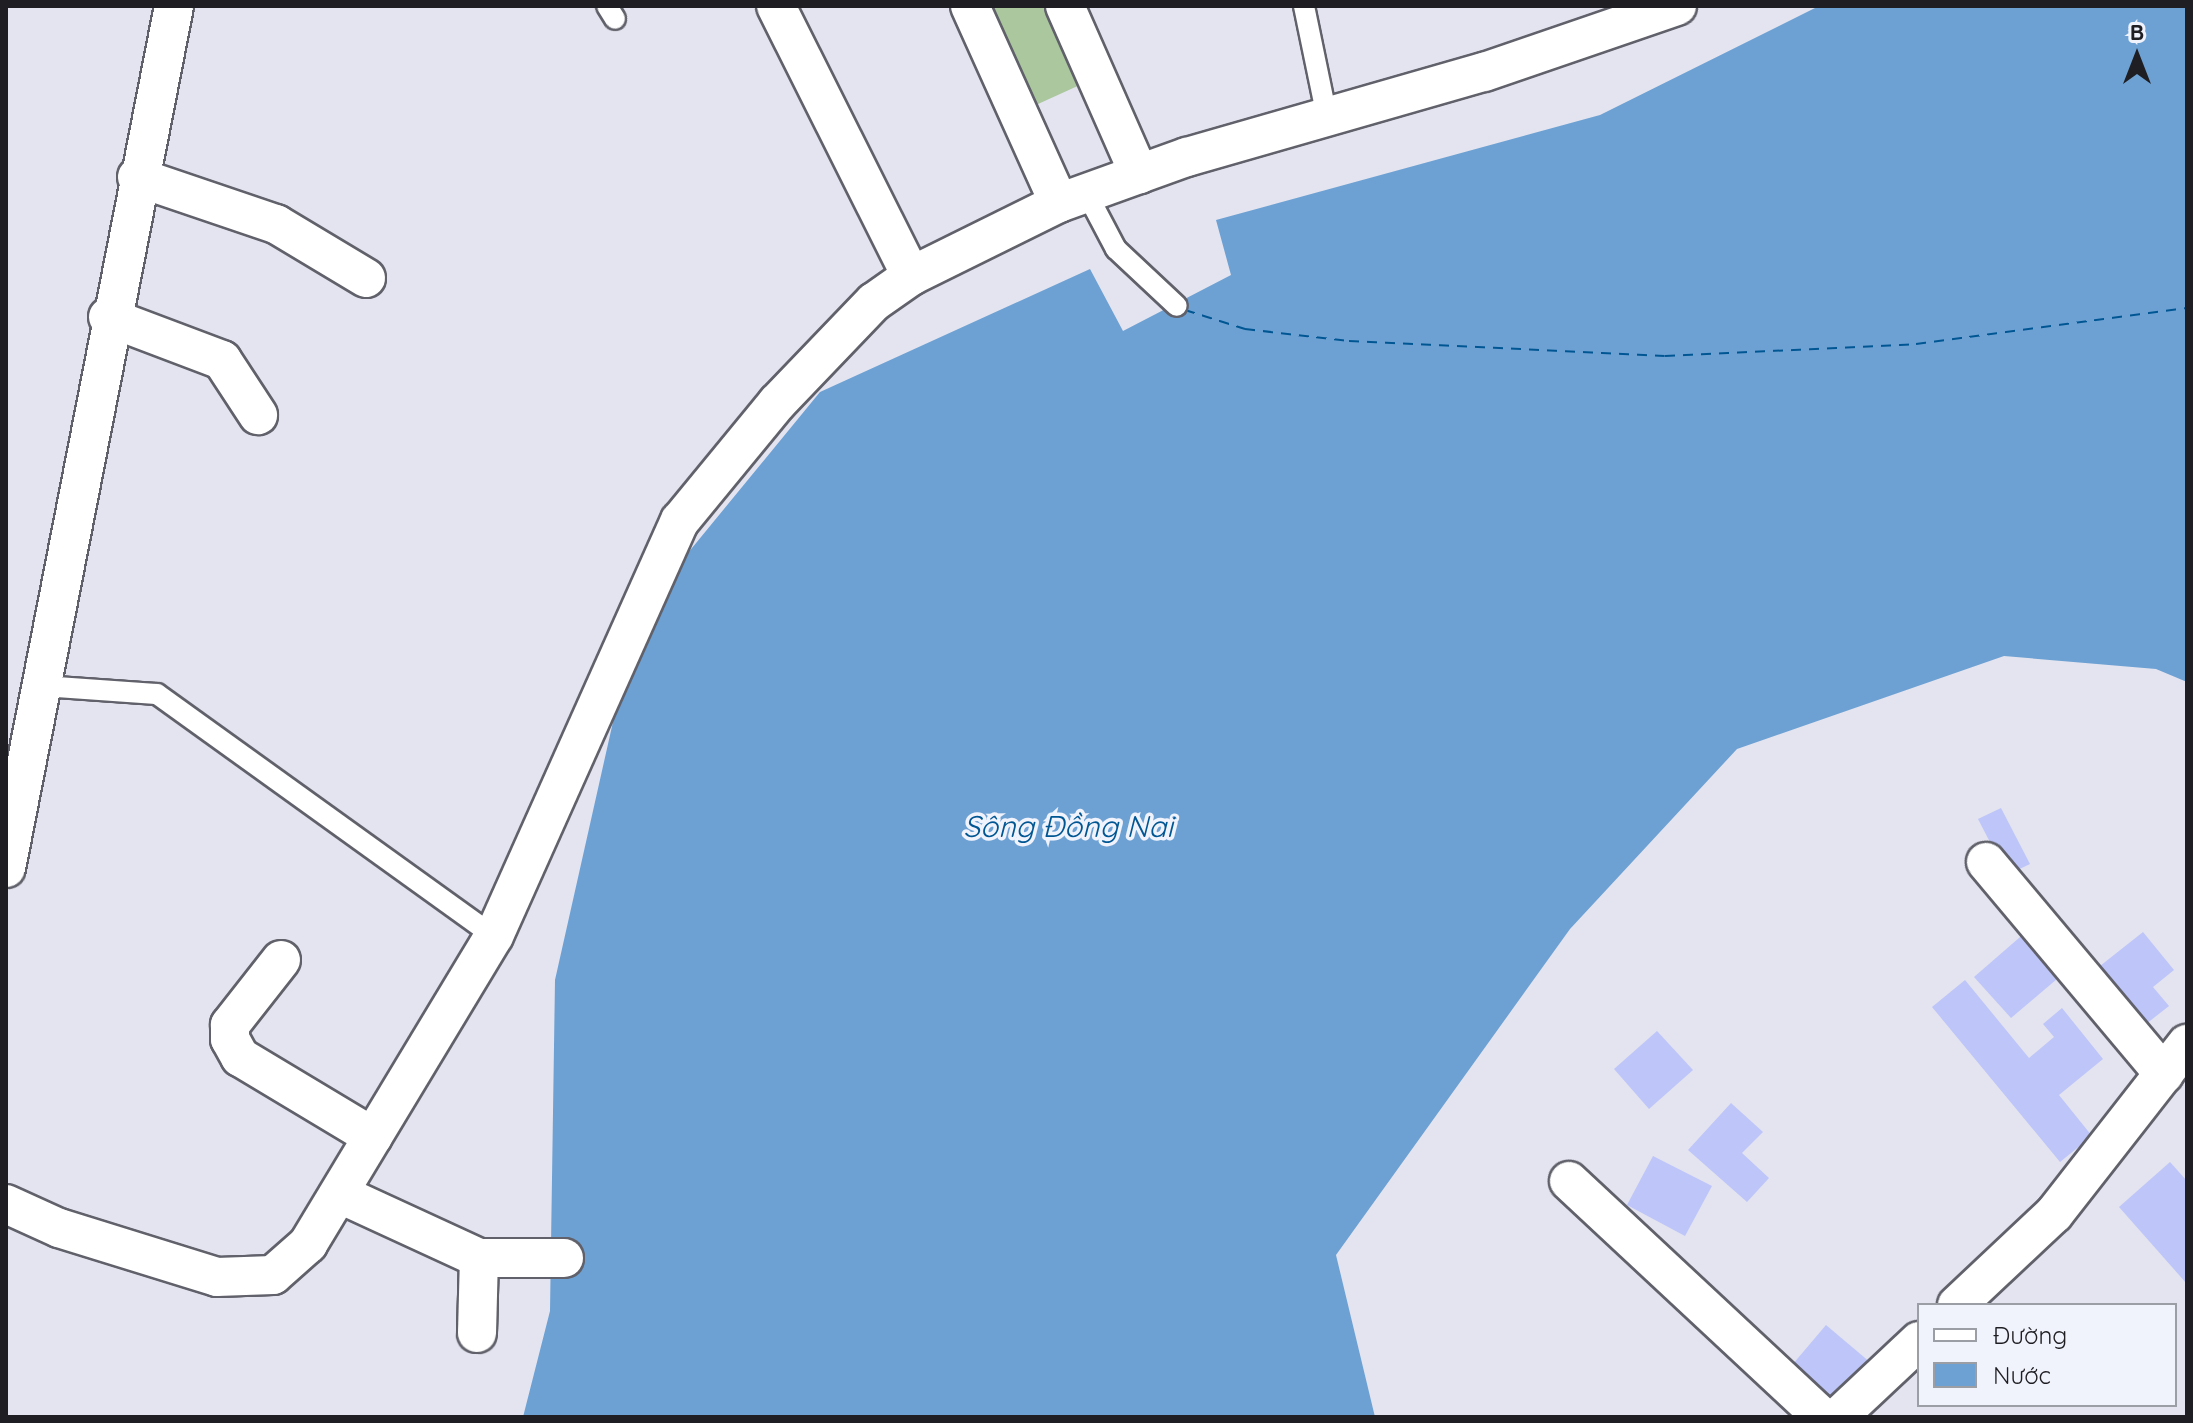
<!DOCTYPE html>
<meta charset="utf-8">
<style>
body{margin:0}
#map{position:relative;width:2193px;height:1423px;overflow:hidden;background:#e3e4ef;font-family:Quicksand,sans-serif}
div>[style]{position:absolute}
.green>*{inset:0;background:#aac79e}
.water>*{inset:0;background:#6da1d3}
.ferry>*{height:2px;margin-top:-1px;transform-origin:0;background:repeating-linear-gradient(90deg,#005693 0 10px,transparent 0 18px)}
.building>*{inset:0;background:#bec5f9}
.roads{filter:drop-shadow(2px 0 #60616a) drop-shadow(-2px 0 #60616a) drop-shadow(0 2px #60616a) drop-shadow(0 -2px #60616a)}
.lane>*{height:20px;margin:-10px;padding:0 10px;transform-origin:10px;border-radius:10px;background:#fff}
.street>*{height:38px;margin:-19px;padding:0 19px;transform-origin:19px;border-radius:19px;background:#fff}
span{translate:-50% -50%;white-space:nowrap;text-align:center;line-height:1.15;-webkit-text-stroke:7px #f0f2fc;paint-order:stroke}
.water-label{font-size:30px;color:#005693;font-style:italic}
.frame{position:absolute;inset:0;border:8px solid #1f1f23;pointer-events:none}
.legend{position:absolute;left:1917px;top:1303px;width:260px;height:104px;box-sizing:border-box;background:#f0f2fc;border:2px solid #9c9ea5;margin:0;padding:10px 14px;list-style:none;font-size:24px;color:#1f1f23}
.legend li{display:flex;align-items:center;gap:16px;height:40px}
.legend b{width:40px;border:2px solid #9c9ea5}
.north{position:absolute;left:2097px;top:16px;width:80px;height:80px;-webkit-text-stroke:6px #f0f2fc;paint-order:stroke;rotate:0deg;font-size:22px;font-weight:700;line-height:32px;text-align:center;color:#1f1f23}
.north::after{content:'';display:block;margin:auto;width:28px;height:36px;background:#1f1f23;clip-path:polygon(50% 0,100% 100%,50% 72%,0 100%)}
</style>
<div id="map">
<div class="green">
<i style="clip-path:polygon(987px 6px,1054px 6px,1082px 84px,1038px 104px,1028px 100px)"></i>
</div>
<div class="water">
<i style="clip-path:polygon(1819px 6px,2187px 6px,2187px 682px,2156px 669px,2004px 656px,1737px 749px,1570px 929px,1336px 1255px,1375px 1417px,523px 1417px,550px 1311px,555px 980px,637px 615px,820px 392px,1090px 269px,1123px 331px,1231px 275px,1216px 220px,1600px 115px)"></i>
</div>
<div class="ferry">
<i style="left:1185px;top:310px;width:63px;rotate:17.6deg"></i>
<i style="left:1245px;top:329px;width:105px;rotate:6.6deg"></i>
<i style="left:1349px;top:341px;width:316px;rotate:2.7deg"></i>
<i style="left:1665px;top:356px;width:251px;rotate:-2.7deg"></i>
<i style="left:1916px;top:344px;width:273px;rotate:-7.6deg"></i>
</div>
<div class="building">
<i style="clip-path:polygon(2001px 808px,2030px 864px,2007px 875px,1978px 819px)"></i>
<i style="clip-path:polygon(2027px 931px,2064px 973px,2011px 1018px,1974px 977px)"></i>
<i style="clip-path:polygon(2143px 932px,2174px 970px,2153px 987px,2169px 1006px,2146px 1024px,2100px 966px)"></i>
<i style="clip-path:polygon(1965px 980px,2029px 1058px,2054px 1037px,2043px 1024px,2062px 1008px,2103px 1059px,2059px 1095px,2092px 1136px,2060px 1162px,1932px 1007px)"></i>
<i style="clip-path:polygon(1657px 1031px,1693px 1070px,1649px 1109px,1614px 1069px)"></i>
<i style="clip-path:polygon(1731px 1103px,1763px 1132px,1742px 1153px,1769px 1178px,1747px 1202px,1688px 1150px)"></i>
<i style="clip-path:polygon(1653px 1156px,1712px 1186px,1685px 1236px,1627px 1205px)"></i>
<i style="clip-path:polygon(2170px 1162px,2187px 1181px,2187px 1284px,2119px 1207px)"></i>
<i style="clip-path:polygon(1826px 1325px,1871px 1363px,1832px 1409px,1787px 1371px)"></i>
</div>
<div class="roads">
<div class="lane">
<i style="left:607px;top:6px;width:15px;rotate:58deg"></i>
<i style="left:1304px;top:6px;width:113px;rotate:78.3deg"></i>
<i style="left:1087px;top:194px;width:62px;rotate:62.2deg"></i>
<i style="left:1116px;top:249px;width:83px;rotate:43.1deg"></i>
<i style="left:42px;top:686px;width:115px;rotate:4deg"></i>
<i style="left:157px;top:694px;width:415px;rotate:35.7deg"></i>
</div>
<div class="street">
<i style="left:776px;top:6px;width:302px;rotate:63.4deg"></i>
<i style="left:970px;top:6px;width:216px;rotate:65.7deg"></i>
<i style="left:1065px;top:6px;width:184px;rotate:66.2deg"></i>
<i style="left:137px;top:177px;width:147px;rotate:18.7deg"></i>
<i style="left:276px;top:224px;width:105px;rotate:31deg"></i>
<i style="left:108px;top:317px;width:122px;rotate:20.7deg"></i>
<i style="left:222px;top:360px;width:66px;rotate:56.8deg"></i>
<i style="left:1986px;top:862px;width:277px;rotate:50deg"></i>
<i style="left:6px;top:868px;width:878px;rotate:-78.97deg"></i>
<i style="left:281px;top:960px;width:83px;rotate:128.1deg"></i>
<i style="left:230px;top:1025px;width:14px;rotate:90deg"></i>
<i style="left:230px;top:1039px;width:21px;rotate:61deg"></i>
<i style="left:240px;top:1057px;width:155px;rotate:31deg"></i>
<i style="left:1569px;top:1181px;width:346px;rotate:43deg"></i>
<i style="left:340px;top:1194px;width:153px;rotate:24.7deg"></i>
<i style="left:479px;top:1258px;width:85px"></i>
<i style="left:6px;top:1204px;width:58px;rotate:24.4deg"></i>
<i style="left:59px;top:1228px;width:165px;rotate:17.2deg"></i>
<i style="left:217px;top:1277px;width:56px;rotate:-2deg"></i>
<i style="left:273px;top:1275px;width:47px;rotate:-41.5deg"></i>
<i style="left:308px;top:1244px;width:360px;rotate:-58.9deg"></i>
<i style="left:494px;top:936px;width:455px;rotate:-65.9deg"></i>
<i style="left:680px;top:521px;width:153px;rotate:-50.6deg"></i>
<i style="left:777px;top:403px;width:140px;rotate:-46.2deg"></i>
<i style="left:874px;top:302px;width:45px;rotate:-35.1deg"></i>
<i style="left:911px;top:276px;width:165px;rotate:-26.3deg"></i>
<i style="left:1059px;top:203px;width:136px;rotate:-19.8deg"></i>
<i style="left:1187px;top:157px;width:309px;rotate:-16deg"></i>
<i style="left:1484px;top:72px;width:204px;rotate:-18.9deg"></i>
<i style="left:1957px;top:1305px;width:133px;rotate:-43.2deg"></i>
<i style="left:2054px;top:1214px;width:216px;rotate:-52deg"></i>
<i style="left:477px;top:1333px;width:75px;rotate:-88.5deg"></i>
<i style="left:1838px;top:1417px;width:111px;rotate:-43.2deg"></i>
</div>
</div>
<div class="water-label">
<span style="left:1068px;top:826px">Sông Đồng Nai</span>
</div>
<div class="frame"></div>
<ul class="legend">
<li><b style="height:10px;background:#fff"></b>Đường</li>
<li><b style="height:22px;background:#6da1d3"></b>Nước</li>
</ul>
<div class="north">B</div>
</div>
